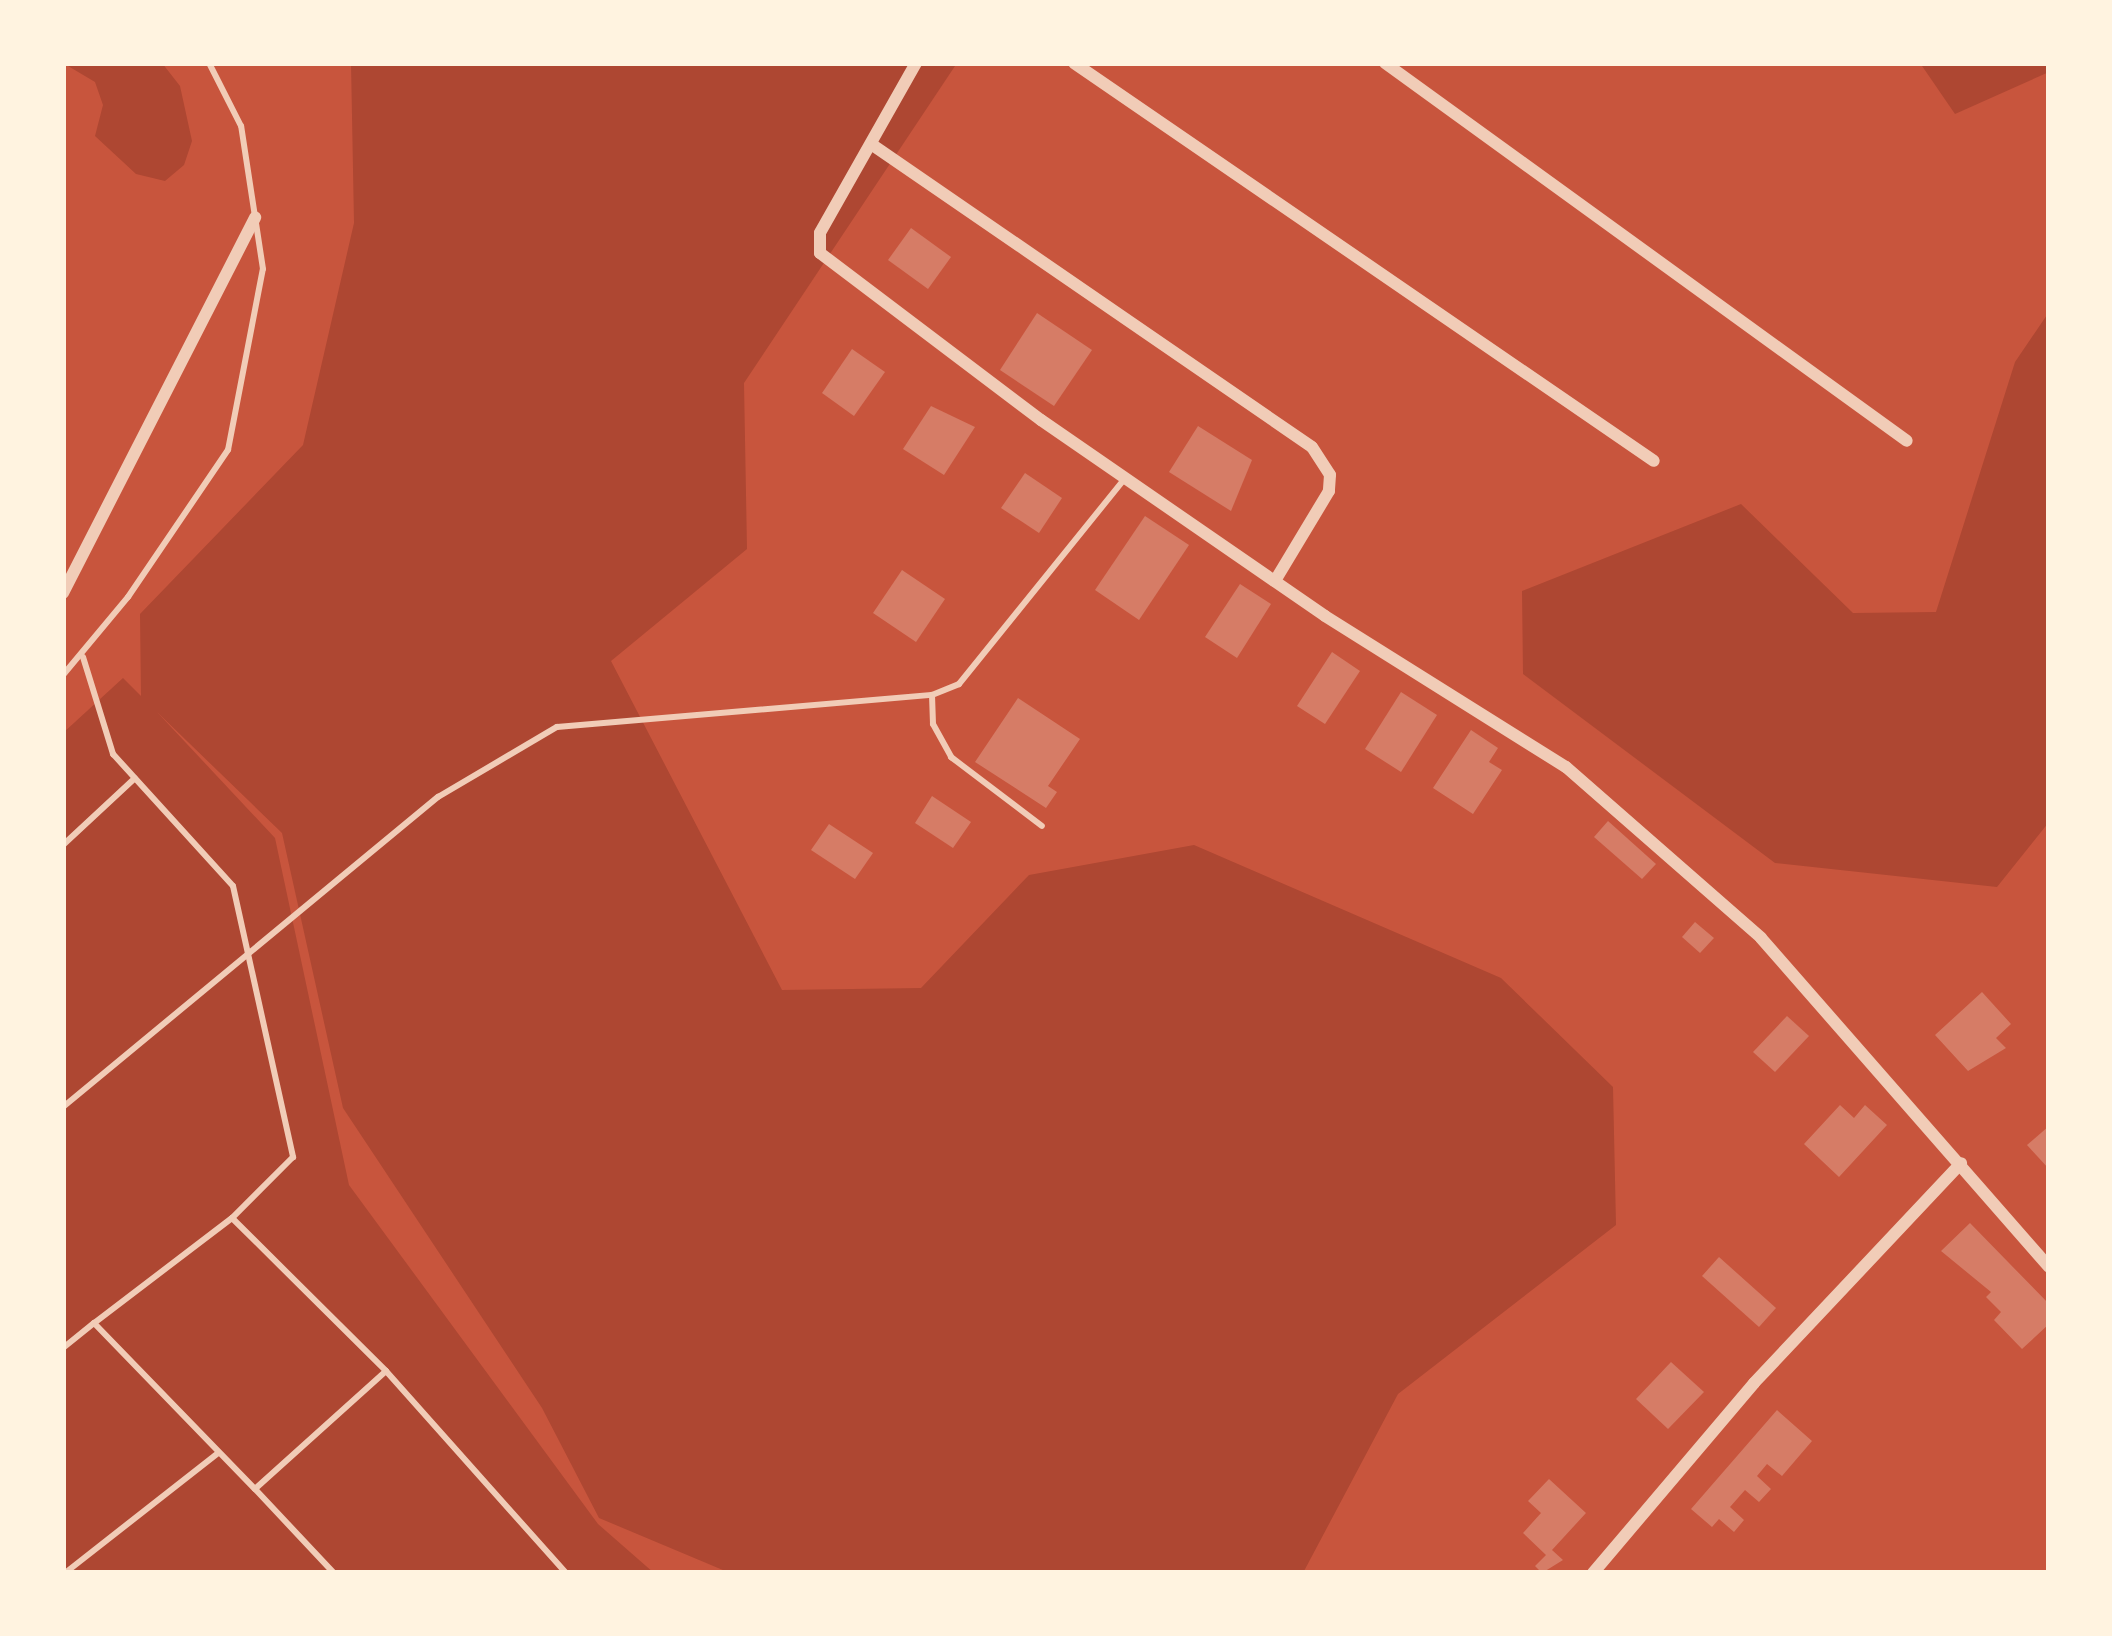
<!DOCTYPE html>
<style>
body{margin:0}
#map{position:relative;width:2112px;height:1636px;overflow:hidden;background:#c8553d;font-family:Spectral,serif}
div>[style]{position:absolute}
.green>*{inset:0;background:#ae4732}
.building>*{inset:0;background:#d67c66}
.service>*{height:6px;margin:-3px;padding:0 3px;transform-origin:3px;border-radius:3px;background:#f1ccb7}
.minor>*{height:12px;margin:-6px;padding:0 6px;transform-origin:6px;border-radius:6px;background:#f1ccb7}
span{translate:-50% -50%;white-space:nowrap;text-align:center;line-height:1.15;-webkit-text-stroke:9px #fff3e0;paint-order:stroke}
.frame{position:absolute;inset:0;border:66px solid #fff3e0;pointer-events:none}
</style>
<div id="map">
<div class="green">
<i style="clip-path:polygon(63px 63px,162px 63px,180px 86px,192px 141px,184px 165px,165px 181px,136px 174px,95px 136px,103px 105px,95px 82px)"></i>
<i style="clip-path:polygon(351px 63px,957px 63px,744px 383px,747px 549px,611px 661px,782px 990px,921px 988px,1029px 875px,1194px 845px,1501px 978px,1613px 1087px,1616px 1225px,1398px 1394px,1303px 1573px,730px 1573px,599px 1518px,542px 1408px,343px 1108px,282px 833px,157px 712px,275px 838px,349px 1185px,598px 1524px,654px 1573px,63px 1573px,63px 733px,123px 678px,141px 696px,140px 614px,303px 445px,354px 223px)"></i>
<i style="clip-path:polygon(1920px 63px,2049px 63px,2049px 72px,1955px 114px)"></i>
<i style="clip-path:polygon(2049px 312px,2049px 822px,1997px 887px,1775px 863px,1523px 674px,1522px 591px,1741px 504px,1853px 613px,1936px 612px,2015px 362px)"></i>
</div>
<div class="building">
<i style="clip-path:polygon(911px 228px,951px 257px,928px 289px,888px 260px)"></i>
<i style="clip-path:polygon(1037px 313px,1092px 350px,1054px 406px,1000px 370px)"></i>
<i style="clip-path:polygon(852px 349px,885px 372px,854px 416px,822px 393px)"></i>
<i style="clip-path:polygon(931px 406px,975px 427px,944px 475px,903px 449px)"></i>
<i style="clip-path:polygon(1198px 426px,1252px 460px,1231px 511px,1169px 472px)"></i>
<i style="clip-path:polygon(1025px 473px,1062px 498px,1039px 533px,1001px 508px)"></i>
<i style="clip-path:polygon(1145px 516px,1189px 545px,1139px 620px,1095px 590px)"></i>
<i style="clip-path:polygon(902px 570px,945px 599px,916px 642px,873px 613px)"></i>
<i style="clip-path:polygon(1240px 584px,1271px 604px,1237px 658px,1205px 637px)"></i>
<i style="clip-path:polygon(1332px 652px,1360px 671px,1325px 724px,1297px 706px)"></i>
<i style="clip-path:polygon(1401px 692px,1437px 715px,1401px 772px,1365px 749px)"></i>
<i style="clip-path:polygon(1018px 698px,1080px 739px,1048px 786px,1057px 792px,1046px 808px,975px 762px)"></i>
<i style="clip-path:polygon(1471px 730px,1498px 748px,1489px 762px,1502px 770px,1473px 814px,1433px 788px)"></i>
<i style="clip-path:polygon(932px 796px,971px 822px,953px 848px,915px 823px)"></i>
<i style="clip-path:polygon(1608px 821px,1656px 864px,1642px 879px,1594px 837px)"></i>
<i style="clip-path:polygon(829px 824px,873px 853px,855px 879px,811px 850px)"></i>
<i style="clip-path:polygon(1695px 922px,1714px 938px,1700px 953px,1682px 937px)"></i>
<i style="clip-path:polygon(1982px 992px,2011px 1024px,1996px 1038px,2006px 1048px,1968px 1071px,1935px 1035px)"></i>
<i style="clip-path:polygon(1787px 1016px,1809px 1036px,1775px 1072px,1753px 1052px)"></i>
<i style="clip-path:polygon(1840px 1105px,1854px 1118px,1865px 1105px,1887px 1125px,1839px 1177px,1804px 1144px)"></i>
<i style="clip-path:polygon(2049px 1126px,2049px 1169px,2027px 1145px)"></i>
<i style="clip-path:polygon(1970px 1223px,2049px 1304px,2049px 1324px,2022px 1349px,1994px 1320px,2001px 1312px,1986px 1297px,1991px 1292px,1941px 1251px)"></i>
<i style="clip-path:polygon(1719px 1257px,1776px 1308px,1759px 1327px,1702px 1276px)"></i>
<i style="clip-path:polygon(1671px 1362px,1704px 1392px,1668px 1429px,1636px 1399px)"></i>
<i style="clip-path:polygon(1777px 1410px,1812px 1441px,1782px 1476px,1767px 1464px,1757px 1476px,1771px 1489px,1759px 1502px,1745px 1490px,1730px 1507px,1744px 1520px,1734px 1532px,1719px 1519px,1712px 1527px,1691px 1509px)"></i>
<i style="clip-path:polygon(1549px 1479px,1586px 1513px,1552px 1550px,1563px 1560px,1542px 1573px,1535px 1566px,1546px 1555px,1523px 1533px,1541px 1513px,1528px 1501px)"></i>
</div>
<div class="service">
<i style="left:83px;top:657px;width:102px;rotate:72.8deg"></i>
<i style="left:113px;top:754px;width:178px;rotate:47.7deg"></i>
<i style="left:233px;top:886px;width:278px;rotate:77.5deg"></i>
<i style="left:293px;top:1157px;width:86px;rotate:135deg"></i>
<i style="left:232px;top:1218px;width:173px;rotate:142.7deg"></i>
<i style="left:63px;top:675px;width:102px;rotate:-50.2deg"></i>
<i style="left:128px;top:597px;width:178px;rotate:-55.8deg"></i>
<i style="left:228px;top:450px;width:184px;rotate:-79.1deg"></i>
<i style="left:263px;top:269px;width:145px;rotate:-98.7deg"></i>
<i style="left:241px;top:126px;width:71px;rotate:-116.9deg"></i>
<i style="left:932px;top:695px;width:29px;rotate:88deg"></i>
<i style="left:933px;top:724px;width:38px;rotate:61deg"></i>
<i style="left:951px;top:757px;width:114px;rotate:37.2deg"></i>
<i style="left:63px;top:845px;width:98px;rotate:-42.9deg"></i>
<i style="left:63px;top:1107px;width:487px;rotate:-39.6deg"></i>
<i style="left:438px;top:797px;width:138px;rotate:-30.5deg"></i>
<i style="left:557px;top:727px;width:376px;rotate:-4.9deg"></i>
<i style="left:932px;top:695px;width:29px;rotate:-22deg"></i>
<i style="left:959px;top:684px;width:261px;rotate:-51.1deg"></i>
<i style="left:232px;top:1218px;width:217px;rotate:44.8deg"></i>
<i style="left:386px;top:1371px;width:176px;rotate:138deg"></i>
<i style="left:255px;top:1489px;width:115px;rotate:46.8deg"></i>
<i style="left:63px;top:1348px;width:40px;rotate:-39deg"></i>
<i style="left:94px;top:1323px;width:231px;rotate:45.9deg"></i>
<i style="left:386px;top:1371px;width:271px;rotate:48.3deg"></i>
<i style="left:65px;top:1573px;width:194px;rotate:-38.1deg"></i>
</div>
<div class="minor">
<i style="left:916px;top:63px;width:195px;rotate:119.5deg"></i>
<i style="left:820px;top:233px;width:20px;rotate:90deg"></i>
<i style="left:820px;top:253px;width:277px;rotate:37.1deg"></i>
<i style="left:1041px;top:420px;width:345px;rotate:34.6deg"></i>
<i style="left:1325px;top:616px;width:284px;rotate:32.1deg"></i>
<i style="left:1566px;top:767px;width:259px;rotate:41.2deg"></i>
<i style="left:1761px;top:938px;width:437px;rotate:48.8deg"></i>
<i style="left:1074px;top:63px;width:703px;rotate:34.46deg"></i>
<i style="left:1385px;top:63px;width:644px;rotate:35.91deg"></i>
<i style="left:874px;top:146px;width:531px;rotate:34.5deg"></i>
<i style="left:1312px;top:447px;width:33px;rotate:57deg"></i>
<i style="left:1330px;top:475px;width:16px;rotate:94deg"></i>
<i style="left:1329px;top:491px;width:105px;rotate:121deg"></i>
<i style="left:63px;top:593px;width:422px;rotate:-62.9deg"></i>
<i style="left:1593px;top:1573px;width:249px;rotate:-49.7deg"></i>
<i style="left:1754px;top:1383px;width:302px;rotate:-46.7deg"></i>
</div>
<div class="frame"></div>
</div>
